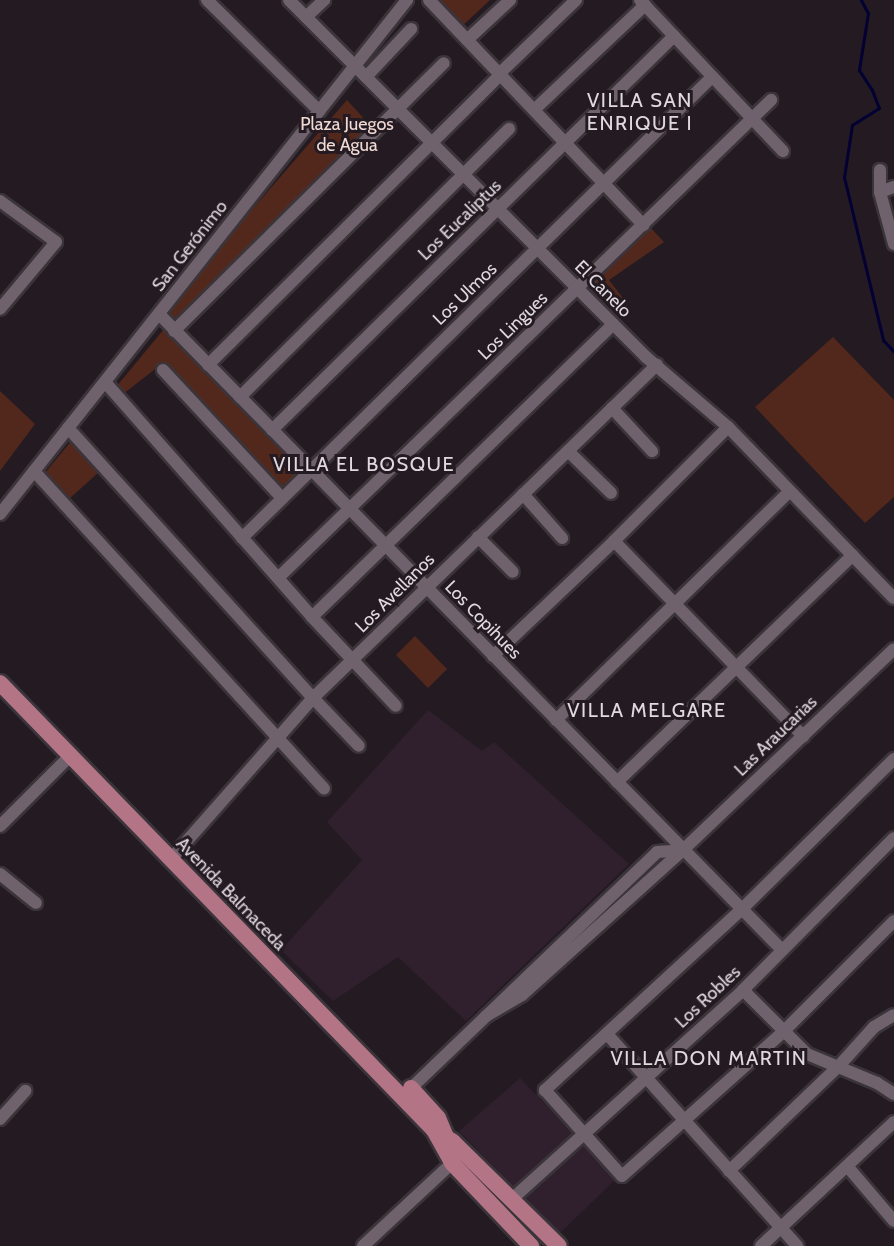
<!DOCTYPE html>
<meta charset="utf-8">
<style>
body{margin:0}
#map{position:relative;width:894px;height:1246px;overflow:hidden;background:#241a22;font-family:Cabin,sans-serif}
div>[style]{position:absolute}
.built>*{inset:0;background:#30202d}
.green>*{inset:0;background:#53281c}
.stream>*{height:3px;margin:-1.5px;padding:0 1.5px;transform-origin:1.5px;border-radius:1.5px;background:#030033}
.roads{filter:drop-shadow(2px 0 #3b343a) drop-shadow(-2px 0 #3b343a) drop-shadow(0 2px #3b343a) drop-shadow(0 -2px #3b343a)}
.minor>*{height:12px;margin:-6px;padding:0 6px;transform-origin:6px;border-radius:6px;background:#6f626c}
.major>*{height:16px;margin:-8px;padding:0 8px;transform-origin:8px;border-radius:8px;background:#b37486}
span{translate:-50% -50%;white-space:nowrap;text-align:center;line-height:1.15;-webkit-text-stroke:6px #241a22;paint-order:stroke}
.park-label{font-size:18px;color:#f1dad4}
.street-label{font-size:18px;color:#e0d9df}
.neighbourhood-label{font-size:20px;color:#e0d9df;letter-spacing:1.5px}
</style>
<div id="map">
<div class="built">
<i style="clip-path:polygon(428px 710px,482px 751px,494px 742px,629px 864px,466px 1021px,398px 957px,333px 1001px,281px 950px,362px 860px,327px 822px)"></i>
<i style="clip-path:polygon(520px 1078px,573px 1133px,514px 1187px,459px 1131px)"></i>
<i style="clip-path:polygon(582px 1143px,616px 1179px,558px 1235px,525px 1199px)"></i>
</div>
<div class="green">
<i style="clip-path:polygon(434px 0,490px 0,460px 28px)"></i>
<i style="clip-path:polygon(347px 100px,379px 135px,179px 328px,163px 312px)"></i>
<i style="clip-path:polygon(649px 226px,664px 242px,609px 280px,623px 298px,604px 304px,598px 300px,585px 287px)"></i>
<i style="clip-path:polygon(164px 329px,313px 476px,287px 499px,163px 363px,123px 394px,116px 387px)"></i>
<i style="clip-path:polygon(833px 337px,894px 400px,894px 497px,865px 523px,755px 407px)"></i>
<i style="clip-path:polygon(0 391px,35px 424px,0 471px)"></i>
<i style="clip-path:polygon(72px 440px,99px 472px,69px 499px,44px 474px)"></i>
<i style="clip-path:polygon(415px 636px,447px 669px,428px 688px,396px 655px)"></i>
</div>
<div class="stream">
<i style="left:861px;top:0;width:15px;rotate:62deg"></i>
<i style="left:868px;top:13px;width:58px;rotate:99deg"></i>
<i style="left:859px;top:70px;width:24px;rotate:57deg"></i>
<i style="left:872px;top:90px;width:19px;rotate:69deg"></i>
<i style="left:879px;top:108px;width:32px;rotate:148deg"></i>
<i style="left:852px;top:125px;width:53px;rotate:98.7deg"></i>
<i style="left:844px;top:177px;width:168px;rotate:76.5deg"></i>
<i style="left:883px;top:340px;width:16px;rotate:47deg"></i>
</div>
<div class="roads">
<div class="minor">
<i style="left:207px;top:0;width:158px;rotate:44.7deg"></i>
<i style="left:289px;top:0;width:505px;rotate:45deg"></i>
<i style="left:646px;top:357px;width:108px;rotate:40.5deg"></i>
<i style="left:728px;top:427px;width:238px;rotate:45.9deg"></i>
<i style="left:429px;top:0;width:311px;rotate:46.4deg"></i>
<i style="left:640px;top:0;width:208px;rotate:46.6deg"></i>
<i style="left:306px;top:17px;width:25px;rotate:-43deg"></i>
<i style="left:467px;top:40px;width:59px;rotate:-42.9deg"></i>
<i style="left:499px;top:74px;width:107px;rotate:-43.9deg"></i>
<i style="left:366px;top:77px;width:66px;rotate:-46.8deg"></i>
<i style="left:534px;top:110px;width:153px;rotate:-43.4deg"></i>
<i style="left:880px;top:170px;width:22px;rotate:90deg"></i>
<i style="left:880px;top:192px;width:54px;rotate:74.9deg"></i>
<i style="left:880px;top:192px;width:15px;rotate:-20deg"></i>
<i style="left:0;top:201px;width:69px;rotate:36.2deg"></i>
<i style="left:56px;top:242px;width:87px;rotate:129.9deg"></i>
<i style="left:159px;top:314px;width:890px;rotate:45.59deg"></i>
<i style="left:174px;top:331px;width:380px;rotate:-44.8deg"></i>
<i style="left:208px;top:365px;width:412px;rotate:-44.8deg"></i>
<i style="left:163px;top:370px;width:175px;rotate:47.1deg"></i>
<i style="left:105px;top:382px;width:313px;rotate:48.6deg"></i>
<i style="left:312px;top:617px;width:122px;rotate:46.7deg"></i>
<i style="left:240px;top:397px;width:380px;rotate:-44.9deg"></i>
<i style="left:612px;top:408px;width:59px;rotate:47.1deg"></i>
<i style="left:68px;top:428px;width:365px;rotate:47.8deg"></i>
<i style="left:313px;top:698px;width:66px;rotate:46.2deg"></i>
<i style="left:272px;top:430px;width:563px;rotate:-44.42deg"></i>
<i style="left:568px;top:451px;width:60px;rotate:44.3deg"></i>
<i style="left:34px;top:471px;width:430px;rotate:47.6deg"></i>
<i style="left:523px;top:494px;width:59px;rotate:48.4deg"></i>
<i style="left:0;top:514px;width:656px;rotate:-51.63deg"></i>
<i style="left:478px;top:537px;width:49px;rotate:45deg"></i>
<i style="left:242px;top:538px;width:658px;rotate:-44.45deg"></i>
<i style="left:614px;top:541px;width:272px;rotate:45.9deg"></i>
<i style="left:278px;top:578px;width:687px;rotate:-44.11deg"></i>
<i style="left:312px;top:617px;width:420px;rotate:-44.2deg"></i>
<i style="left:493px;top:656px;width:167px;rotate:-43.5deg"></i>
<i style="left:614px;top:541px;width:161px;rotate:-45deg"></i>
<i style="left:556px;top:720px;width:327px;rotate:-44.4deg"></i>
<i style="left:894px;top:759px;width:214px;rotate:135.4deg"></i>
<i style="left:742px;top:909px;width:268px;rotate:137.4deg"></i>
<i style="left:545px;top:1090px;width:115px;rotate:48.2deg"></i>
<i style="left:622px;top:1176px;width:216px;rotate:-41.8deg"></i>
<i style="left:783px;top:1032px;width:157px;rotate:-45deg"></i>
<i style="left:617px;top:782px;width:327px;rotate:-43.9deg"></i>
<i style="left:0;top:826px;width:99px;rotate:-45deg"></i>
<i style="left:171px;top:859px;width:215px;rotate:-48.6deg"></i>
<i style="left:313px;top:698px;width:479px;rotate:-44.1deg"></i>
<i style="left:0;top:874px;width:46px;rotate:38.9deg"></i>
<i style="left:743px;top:990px;width:91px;rotate:45deg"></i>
<i style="left:807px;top:1054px;width:76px;rotate:22.5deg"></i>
<i style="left:877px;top:1083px;width:20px;rotate:33deg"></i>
<i style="left:486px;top:1016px;width:42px;rotate:-30.3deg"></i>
<i style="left:522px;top:995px;width:217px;rotate:-42deg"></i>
<i style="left:683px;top:850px;width:291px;rotate:-43.6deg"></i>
<i style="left:607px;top:1034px;width:285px;rotate:48.1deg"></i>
<i style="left:406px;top:1093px;width:348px;rotate:-43.8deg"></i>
<i style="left:657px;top:852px;width:26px;rotate:-4deg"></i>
<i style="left:0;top:1119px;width:38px;rotate:-48deg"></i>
<i style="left:847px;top:1166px;width:72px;rotate:49.5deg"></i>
<i style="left:729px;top:1171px;width:151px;rotate:-43.7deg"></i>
<i style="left:838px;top:1067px;width:54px;rotate:-48deg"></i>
<i style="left:874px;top:1027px;width:23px;rotate:-31deg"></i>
<i style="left:512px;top:1199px;width:312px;rotate:-42.1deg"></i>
<i style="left:743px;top:990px;width:214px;rotate:-45.2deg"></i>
<i style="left:363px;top:1246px;width:122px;rotate:-43deg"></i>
<i style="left:761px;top:1246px;width:182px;rotate:-43deg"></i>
</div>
<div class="major">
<i style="left:0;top:683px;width:623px;rotate:45.85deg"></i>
<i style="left:434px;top:1130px;width:22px;rotate:32deg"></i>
<i style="left:453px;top:1142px;width:148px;rotate:44.5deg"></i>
<i style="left:411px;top:1088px;width:40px;rotate:48deg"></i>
<i style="left:438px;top:1118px;width:21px;rotate:67deg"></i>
<i style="left:434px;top:1130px;width:38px;rotate:61deg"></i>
<i style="left:452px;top:1163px;width:115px;rotate:46.4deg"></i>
</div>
</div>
<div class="park-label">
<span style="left:347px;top:135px">Plaza Juegos<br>de Agua</span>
</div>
<div class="street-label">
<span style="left:460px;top:220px;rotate:-44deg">Los Eucaliptus</span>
<span style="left:190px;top:246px;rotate:-52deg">San Gerónimo</span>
<span style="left:603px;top:289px;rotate:45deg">El Canelo</span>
<span style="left:465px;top:294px;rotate:-44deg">Los Ulmos</span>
<span style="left:513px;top:326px;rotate:-44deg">Los Lingues</span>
<span style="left:395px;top:593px;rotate:-45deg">Los Avellanos</span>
<span style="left:483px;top:620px;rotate:46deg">Los Copihues</span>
<span style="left:776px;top:736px;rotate:-44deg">Las Araucarias</span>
<span style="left:231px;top:894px;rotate:46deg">Avenida Balmaceda</span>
<span style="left:708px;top:997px;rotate:-43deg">Los Robles</span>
</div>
<div class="neighbourhood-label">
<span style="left:640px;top:112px">VILLA SAN<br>ENRIQUE I</span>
<span style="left:364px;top:464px">VILLA EL BOSQUE</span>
<span style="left:647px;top:710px">VILLA MELGARE</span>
<span style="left:709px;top:1058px">VILLA DON MARTIN</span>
</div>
</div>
